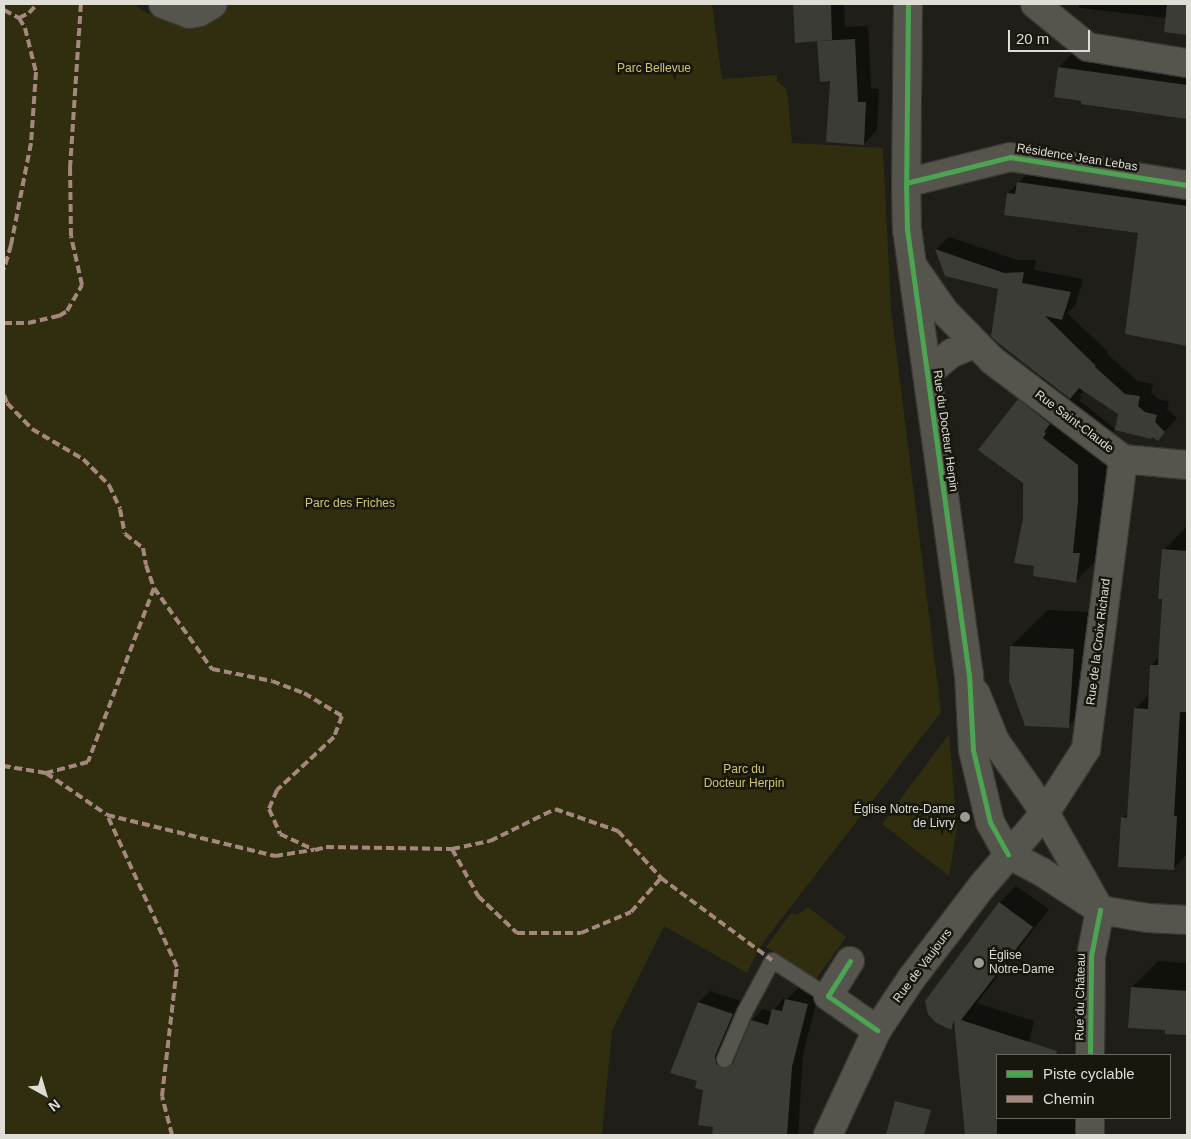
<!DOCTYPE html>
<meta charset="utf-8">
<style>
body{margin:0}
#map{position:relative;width:1191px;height:1139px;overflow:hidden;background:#1f1e19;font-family:Arial,sans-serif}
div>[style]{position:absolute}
.green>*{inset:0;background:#312e0f}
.shadow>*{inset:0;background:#0007}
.building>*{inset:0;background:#3c3c37}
.roads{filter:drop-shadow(1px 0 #393834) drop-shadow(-1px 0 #393834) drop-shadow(0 1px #393834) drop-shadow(0 -1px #393834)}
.service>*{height:15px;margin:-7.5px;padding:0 7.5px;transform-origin:7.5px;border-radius:7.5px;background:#56554d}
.minor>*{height:28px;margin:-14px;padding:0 14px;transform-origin:14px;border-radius:14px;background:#56554d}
.tertiary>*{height:28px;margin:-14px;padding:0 14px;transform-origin:14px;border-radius:14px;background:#56554d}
.quiet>*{height:4px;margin-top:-2px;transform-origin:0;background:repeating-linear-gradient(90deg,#a5887d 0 8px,transparent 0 12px)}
.cycleway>*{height:5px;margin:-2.5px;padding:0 2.5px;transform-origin:2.5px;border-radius:2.5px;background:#4ca352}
.dots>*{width:14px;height:14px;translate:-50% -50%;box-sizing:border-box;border:2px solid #18170e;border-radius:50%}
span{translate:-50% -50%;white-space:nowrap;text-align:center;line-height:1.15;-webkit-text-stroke:5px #18170e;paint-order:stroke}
.park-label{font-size:12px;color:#d0c56c}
.street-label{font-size:12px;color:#deded7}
.poi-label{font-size:12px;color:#deded7}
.right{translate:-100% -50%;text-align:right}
.left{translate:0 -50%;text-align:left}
.frame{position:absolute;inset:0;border:5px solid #deded7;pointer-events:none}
.legend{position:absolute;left:996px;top:1054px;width:175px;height:65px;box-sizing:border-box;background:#18170e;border:1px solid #67675e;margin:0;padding:6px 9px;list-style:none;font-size:15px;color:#deded7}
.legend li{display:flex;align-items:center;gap:10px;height:25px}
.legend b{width:25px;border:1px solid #67675e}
.north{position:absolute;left:20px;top:1069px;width:50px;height:50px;-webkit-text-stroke:4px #18170e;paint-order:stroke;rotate:141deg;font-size:14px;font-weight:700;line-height:20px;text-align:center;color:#deded7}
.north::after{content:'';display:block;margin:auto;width:18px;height:22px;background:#deded7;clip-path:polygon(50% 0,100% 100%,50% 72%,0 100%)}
.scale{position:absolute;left:1008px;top:30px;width:82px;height:22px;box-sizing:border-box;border:2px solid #deded7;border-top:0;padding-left:6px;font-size:15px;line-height:18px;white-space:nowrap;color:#deded7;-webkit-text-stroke:4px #18170e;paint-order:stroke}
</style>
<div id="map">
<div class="green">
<i style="clip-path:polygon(4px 4px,133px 4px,147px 13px,187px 28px,222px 17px,229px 4px,712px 4px,722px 79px,777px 75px,777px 81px,787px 90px,792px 143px,883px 148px,891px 309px,941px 712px,762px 944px,747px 973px,664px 926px,612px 1031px,602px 1135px,4px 1135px)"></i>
<i style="clip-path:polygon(949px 734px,957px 827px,949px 876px,882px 824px)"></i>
<i style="clip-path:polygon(808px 907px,846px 937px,816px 979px,766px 947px,791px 913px,797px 915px)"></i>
</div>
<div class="shadow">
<i style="clip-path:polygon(794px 4px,844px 4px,845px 27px,868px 26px,871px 88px,879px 89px,877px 130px,864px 144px,831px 80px,819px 39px,797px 41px)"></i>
<i style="clip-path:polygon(1079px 4px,1187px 4px,1187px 33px,1166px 31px,1167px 18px,1079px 8px)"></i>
<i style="clip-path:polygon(1079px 47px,1187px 63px,1187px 118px,1082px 103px,1082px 100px,1059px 67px)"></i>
<i style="clip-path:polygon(1038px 163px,1187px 184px,1187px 345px,1126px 333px,1139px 232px,1008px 193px)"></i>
<i style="clip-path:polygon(949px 237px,1017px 260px,1036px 260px,1034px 270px,1083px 279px,1075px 306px,1067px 313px,1108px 352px,1107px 354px,1138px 381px,1153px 384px,1151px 393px,1158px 399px,1169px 402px,1167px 409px,1177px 418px,1158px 439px,1084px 390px,1080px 395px,1082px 396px,1079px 400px,1114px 428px,1114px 465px,1112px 545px,1075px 582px,1035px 565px,1024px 518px,1019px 400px,1043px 376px,1000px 288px,946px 275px,936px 249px)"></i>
<i style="clip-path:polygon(1187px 526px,1187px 854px,1173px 869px,1123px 818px,1129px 812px,1135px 709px,1150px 694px,1151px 665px,1159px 657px,1164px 550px)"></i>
<i style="clip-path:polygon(1048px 610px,1111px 613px,1105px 690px,1068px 726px,1011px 646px)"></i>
<i style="clip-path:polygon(1016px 886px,1049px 909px,977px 1003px,1034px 1021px,1026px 1055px,997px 1055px,997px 1118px,1088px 1118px,1079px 1135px,966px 1135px,955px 1024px,951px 1028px,999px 903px)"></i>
<i style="clip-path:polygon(1158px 961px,1187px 963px,1187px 1031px,1129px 1027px,1132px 987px)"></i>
<i style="clip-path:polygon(798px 988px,819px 993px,803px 1054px,798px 1135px,713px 1135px,714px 1126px,705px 1089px,698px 1080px,699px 1002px,710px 991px,744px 1002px,727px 1053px,736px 1057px,752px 1020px,763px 1009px,772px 1012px,784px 998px,787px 999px)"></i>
</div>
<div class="building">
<i style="clip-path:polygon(793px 4px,831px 4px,832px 40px,795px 43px)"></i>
<i style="clip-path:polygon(1167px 4px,1187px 4px,1187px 35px,1164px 32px)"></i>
<i style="clip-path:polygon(855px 39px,858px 102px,866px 102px,864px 145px,826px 142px,830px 81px,820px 82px,817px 41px)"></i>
<i style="clip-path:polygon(1058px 67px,1187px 85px,1187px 119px,1081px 104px,1081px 101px,1054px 97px)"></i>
<i style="clip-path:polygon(1017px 182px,1187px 206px,1187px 346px,1125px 334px,1138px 233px,1004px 215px,1007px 193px,1015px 194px)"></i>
<i style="clip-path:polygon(935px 249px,1004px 273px,1024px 272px,1022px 283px,1071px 292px,1062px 320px,1045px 316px,1096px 366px,1095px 367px,1125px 394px,1140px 396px,1138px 406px,1145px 412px,1157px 415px,1155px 422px,1165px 432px,1158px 441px,1152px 437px,1151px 439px,1115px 430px,1118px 414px,1079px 388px,1070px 399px,996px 341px,991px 336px,998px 289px,945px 276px)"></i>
<i style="clip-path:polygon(1018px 399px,1050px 424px,1044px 432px,1046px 433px,1043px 438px,1078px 465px,1078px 502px,1073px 553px,1080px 553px,1076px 583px,1033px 576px,1034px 566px,1014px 563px,1023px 518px,1023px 483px,978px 450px)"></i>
<i style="clip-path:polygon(1162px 549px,1187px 551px,1187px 712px,1180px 712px,1174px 816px,1177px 816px,1174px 870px,1118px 867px,1121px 817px,1127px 818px,1134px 708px,1148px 709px,1150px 665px,1158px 665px,1162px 599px,1158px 599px)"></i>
<i style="clip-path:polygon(1010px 646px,1074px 649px,1069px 728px,1025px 726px,1009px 681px)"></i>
<i style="clip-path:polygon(999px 902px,1033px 927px,961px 1020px,1057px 1051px,1056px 1055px,997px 1055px,997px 1135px,965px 1135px,954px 1021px,951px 1030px,935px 1022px,928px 1014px,925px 1001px)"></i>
<i style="clip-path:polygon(1131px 987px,1187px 991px,1187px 1035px,1165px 1034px,1165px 1030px,1128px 1028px)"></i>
<i style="clip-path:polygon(785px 999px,808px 1004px,792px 1067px,787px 1135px,712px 1135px,713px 1127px,698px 1125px,703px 1090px,695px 1088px,697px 1081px,670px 1073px,698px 1002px,733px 1014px,715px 1056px,716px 1064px,725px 1068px,733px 1063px,751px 1020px,768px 1025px,772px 1009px,782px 1011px)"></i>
<i style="clip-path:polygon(895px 1101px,931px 1110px,924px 1135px,886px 1135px)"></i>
</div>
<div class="roads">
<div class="service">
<i style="left:724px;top:1059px;width:51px;rotate:-66.9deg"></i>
<i style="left:744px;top:1012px;width:59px;rotate:-61.7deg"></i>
<i style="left:772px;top:960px;width:67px;rotate:32.7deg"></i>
</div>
<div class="minor">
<i style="left:163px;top:4px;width:28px;rotate:21deg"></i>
<i style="left:189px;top:14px;width:11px;rotate:-10deg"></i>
<i style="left:200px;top:12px;width:15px;rotate:-32deg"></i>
<i style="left:1035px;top:4px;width:68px;rotate:39.1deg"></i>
<i style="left:1088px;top:47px;width:100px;rotate:9.2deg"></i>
<i style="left:906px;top:183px;width:107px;rotate:-14deg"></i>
<i style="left:1010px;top:157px;width:179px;rotate:9deg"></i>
<i style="left:912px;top:265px;width:56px;rotate:55.2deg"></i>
<i style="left:944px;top:311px;width:70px;rotate:45.6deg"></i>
<i style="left:993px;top:361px;width:163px;rotate:37deg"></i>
<i style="left:1123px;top:459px;width:64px;rotate:5.4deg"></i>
<i style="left:927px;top:373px;width:32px;rotate:-39deg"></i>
<i style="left:952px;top:353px;width:24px;rotate:-22deg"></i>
<i style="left:1045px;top:813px;width:76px;rotate:-57.4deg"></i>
<i style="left:1086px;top:749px;width:292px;rotate:-82.7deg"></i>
<i style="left:850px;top:961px;width:41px;rotate:122.2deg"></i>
<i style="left:828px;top:996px;width:60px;rotate:34.8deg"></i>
<i style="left:1090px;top:1055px;width:99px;rotate:-89.4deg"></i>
<i style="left:1091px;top:956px;width:47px;rotate:-78.9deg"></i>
<i style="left:1090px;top:1135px;width:17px;rotate:-90deg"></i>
</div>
<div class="tertiary">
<i style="left:908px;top:4px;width:179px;rotate:90.6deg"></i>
<i style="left:906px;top:183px;width:46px;rotate:88.8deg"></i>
<i style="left:907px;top:229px;width:449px;rotate:82.1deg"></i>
<i style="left:969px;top:674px;width:76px;rotate:87deg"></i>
<i style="left:973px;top:750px;width:74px;rotate:76.7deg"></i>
<i style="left:990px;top:822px;width:37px;rotate:61deg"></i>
<i style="left:976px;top:694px;width:51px;rotate:68deg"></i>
<i style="left:995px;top:741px;width:88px;rotate:55.2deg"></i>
<i style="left:1045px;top:813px;width:112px;rotate:60.4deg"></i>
<i style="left:1008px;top:854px;width:38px;rotate:28deg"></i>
<i style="left:1042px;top:872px;width:69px;rotate:33.2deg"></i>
<i style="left:1100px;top:910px;width:49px;rotate:9.5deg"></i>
<i style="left:1148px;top:918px;width:39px;rotate:3deg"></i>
<i style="left:828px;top:1135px;width:116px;rotate:-65deg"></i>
<i style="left:877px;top:1030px;width:61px;rotate:-56.3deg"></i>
<i style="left:911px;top:979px;width:117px;rotate:-52.6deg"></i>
<i style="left:982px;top:886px;width:96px;rotate:-49.2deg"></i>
</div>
</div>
<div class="quiet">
<i style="left:4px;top:10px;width:17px;rotate:28deg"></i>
<i style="left:19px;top:18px;width:12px;rotate:59deg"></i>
<i style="left:25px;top:28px;width:45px;rotate:76deg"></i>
<i style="left:36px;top:72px;width:71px;rotate:94deg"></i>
<i style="left:31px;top:143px;width:104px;rotate:101.1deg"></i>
<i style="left:11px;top:245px;width:25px;rotate:106deg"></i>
<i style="left:19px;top:18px;width:11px;rotate:-27deg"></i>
<i style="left:29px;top:13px;width:12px;rotate:-48deg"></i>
<i style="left:4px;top:323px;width:24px"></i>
<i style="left:28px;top:323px;width:32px;rotate:-13deg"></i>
<i style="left:59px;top:316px;width:9px;rotate:-32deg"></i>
<i style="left:67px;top:311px;width:30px;rotate:-60deg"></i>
<i style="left:82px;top:285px;width:50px;rotate:-102.7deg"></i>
<i style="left:71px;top:236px;width:68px;rotate:-90.8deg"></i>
<i style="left:70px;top:168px;width:164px;rotate:-86.2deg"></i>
<i style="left:4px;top:395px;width:9px;rotate:69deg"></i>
<i style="left:7px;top:403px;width:36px;rotate:46deg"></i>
<i style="left:32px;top:429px;width:59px;rotate:30.5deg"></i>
<i style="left:83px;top:459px;width:37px;rotate:45deg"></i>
<i style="left:109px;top:485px;width:26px;rotate:65deg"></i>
<i style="left:120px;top:509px;width:25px;rotate:79deg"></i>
<i style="left:125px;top:534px;width:23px;rotate:38deg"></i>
<i style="left:143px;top:548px;width:17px;rotate:80deg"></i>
<i style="left:146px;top:565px;width:24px;rotate:71deg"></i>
<i style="left:154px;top:588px;width:186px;rotate:110.8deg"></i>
<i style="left:88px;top:762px;width:43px;rotate:165.3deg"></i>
<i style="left:46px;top:773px;width:43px;rotate:-170.5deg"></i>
<i style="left:154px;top:588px;width:100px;rotate:54.4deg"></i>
<i style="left:212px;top:669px;width:61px;rotate:11.3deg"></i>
<i style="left:272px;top:681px;width:34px;rotate:21deg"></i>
<i style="left:304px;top:693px;width:44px;rotate:31.2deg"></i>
<i style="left:342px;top:716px;width:22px;rotate:111deg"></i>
<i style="left:334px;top:737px;width:78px;rotate:137.1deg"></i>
<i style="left:277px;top:790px;width:21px;rotate:113deg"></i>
<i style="left:269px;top:809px;width:27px;rotate:66deg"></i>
<i style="left:280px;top:834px;width:38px;rotate:25deg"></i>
<i style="left:315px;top:850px;width:11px;rotate:-15deg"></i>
<i style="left:326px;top:847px;width:126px;rotate:0.9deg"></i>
<i style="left:452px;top:849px;width:39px;rotate:-12deg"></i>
<i style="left:490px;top:841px;width:72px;rotate:-26.2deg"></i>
<i style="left:555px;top:809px;width:67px;rotate:19.2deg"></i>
<i style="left:618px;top:831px;width:64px;rotate:47.5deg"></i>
<i style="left:661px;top:878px;width:138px;rotate:36.5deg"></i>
<i style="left:46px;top:773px;width:74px;rotate:34.5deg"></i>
<i style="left:452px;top:849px;width:54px;rotate:61deg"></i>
<i style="left:478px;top:896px;width:54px;rotate:43.5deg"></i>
<i style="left:517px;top:933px;width:64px"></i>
<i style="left:581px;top:933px;width:54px;rotate:-22.8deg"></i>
<i style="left:631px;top:912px;width:45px;rotate:-48.6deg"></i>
<i style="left:172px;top:1135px;width:40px;rotate:-104.4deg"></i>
<i style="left:162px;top:1096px;width:130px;rotate:-83.4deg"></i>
<i style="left:177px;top:967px;width:167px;rotate:-114.7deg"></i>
<i style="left:107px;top:815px;width:173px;rotate:13.7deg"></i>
<i style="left:275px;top:856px;width:39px;rotate:-9deg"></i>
</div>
<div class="cycleway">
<i style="left:908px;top:4px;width:179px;rotate:90.6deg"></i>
<i style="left:906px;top:183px;width:46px;rotate:88.8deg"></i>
<i style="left:907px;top:229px;width:449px;rotate:82.1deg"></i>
<i style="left:969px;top:674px;width:76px;rotate:87deg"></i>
<i style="left:973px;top:750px;width:74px;rotate:76.7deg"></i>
<i style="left:990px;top:822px;width:37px;rotate:61deg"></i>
<i style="left:906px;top:183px;width:107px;rotate:-14deg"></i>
<i style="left:1010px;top:157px;width:179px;rotate:9deg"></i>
<i style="left:850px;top:961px;width:41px;rotate:122.2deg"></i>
<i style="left:828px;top:996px;width:60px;rotate:34.8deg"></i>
<i style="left:1090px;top:1055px;width:99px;rotate:-89.4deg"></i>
<i style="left:1091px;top:956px;width:47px;rotate:-78.9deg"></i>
</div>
<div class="dots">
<i style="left:965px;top:817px;background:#9b9b94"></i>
<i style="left:979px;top:963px;background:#9b9b94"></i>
</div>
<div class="park-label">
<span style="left:654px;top:69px">Parc Bellevue</span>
<span style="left:350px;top:504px">Parc des Friches</span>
<span style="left:744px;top:777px">Parc du<br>Docteur Herpin</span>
</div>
<div class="street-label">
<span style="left:1077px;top:158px;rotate:9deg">Résidence Jean Lebas</span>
<span style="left:1074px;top:422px;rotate:37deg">Rue Saint-Claude</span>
<span style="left:945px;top:431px;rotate:82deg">Rue du Docteur Herpin</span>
<span style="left:1099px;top:642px;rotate:-83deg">Rue de la Croix Richard</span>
<span style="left:923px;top:966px;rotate:-53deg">Rue de Vaujours</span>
<span style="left:1081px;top:997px;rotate:-89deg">Rue du Château</span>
</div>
<div class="poi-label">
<span class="right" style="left:955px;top:817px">Église Notre-Dame<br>de Livry</span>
<span class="left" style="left:989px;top:963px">Église<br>Notre-Dame</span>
</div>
<div class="frame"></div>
<ul class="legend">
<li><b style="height:6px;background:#4ca352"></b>Piste cyclable</li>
<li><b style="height:6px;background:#a5887d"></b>Chemin</li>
</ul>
<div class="north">N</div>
<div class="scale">20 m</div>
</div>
